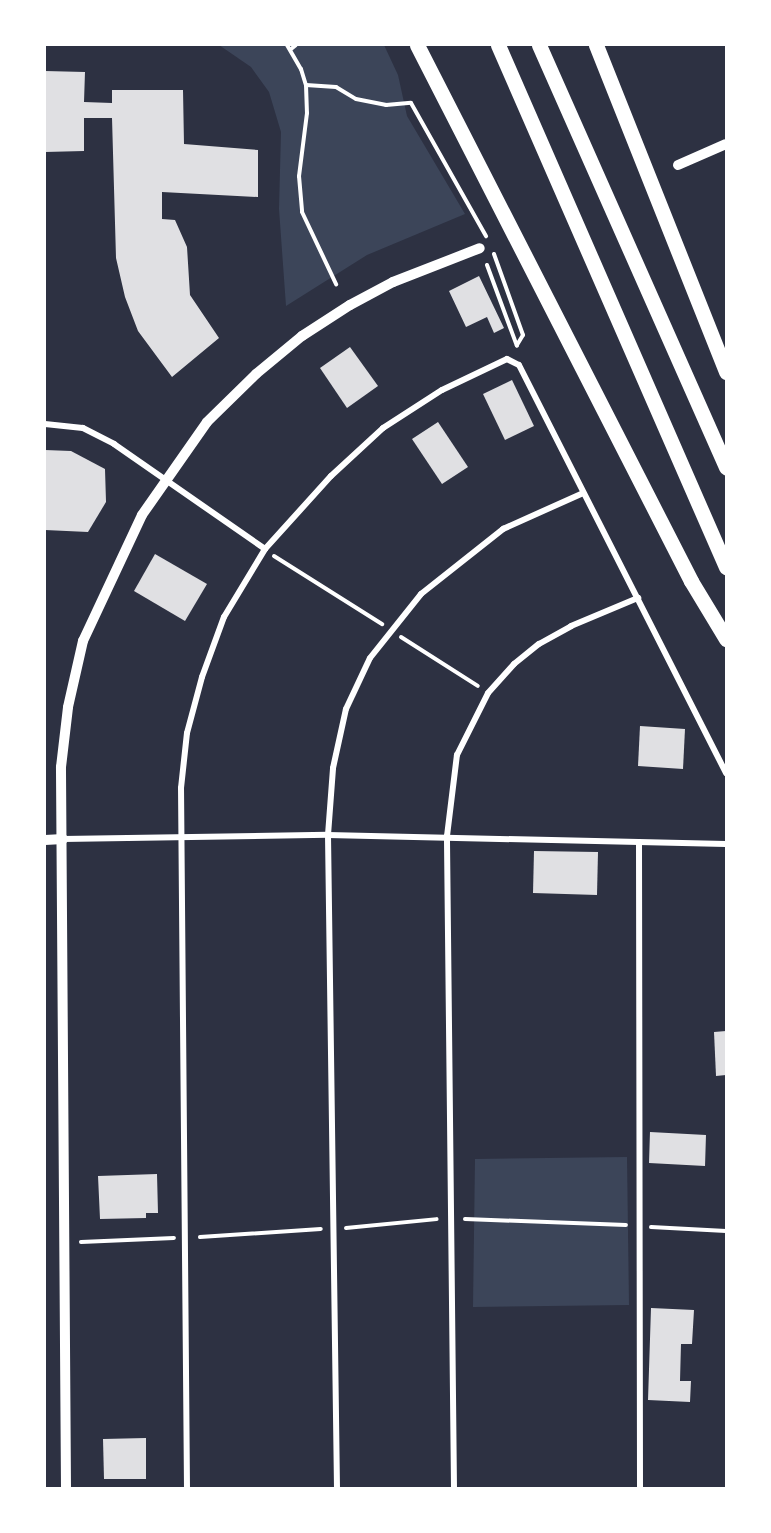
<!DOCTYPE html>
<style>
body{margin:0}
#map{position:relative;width:771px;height:1533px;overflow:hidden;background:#2d3142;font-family:"Asap Condensed",sans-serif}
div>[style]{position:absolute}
.green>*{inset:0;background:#3c4559}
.building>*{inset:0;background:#e0e0e3}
.path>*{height:4px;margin:-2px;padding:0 2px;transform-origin:2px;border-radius:2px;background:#fff}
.minor>*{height:6px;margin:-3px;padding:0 3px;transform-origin:3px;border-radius:3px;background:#fff}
.tertiary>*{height:10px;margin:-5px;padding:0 5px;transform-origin:5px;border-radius:5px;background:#fff}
.trunk>*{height:15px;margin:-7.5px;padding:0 7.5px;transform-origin:7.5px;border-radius:7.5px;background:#fff}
span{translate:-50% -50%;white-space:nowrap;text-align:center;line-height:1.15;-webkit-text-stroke:5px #fff;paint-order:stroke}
.frame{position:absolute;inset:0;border:46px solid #fff;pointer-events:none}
</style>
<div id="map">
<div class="green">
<i style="clip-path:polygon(219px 45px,384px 45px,398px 75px,407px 116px,465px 214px,367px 255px,286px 306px,279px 209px,281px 132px,269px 92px,251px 67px)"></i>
<i style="clip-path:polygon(627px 1157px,629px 1305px,473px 1307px,475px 1159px)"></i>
</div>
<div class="building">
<i style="clip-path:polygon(45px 71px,85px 72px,84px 102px,112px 103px,112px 90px,183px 90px,184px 144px,258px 150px,258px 197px,162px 192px,162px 219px,175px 220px,187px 247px,190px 295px,219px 338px,172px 377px,138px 331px,125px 297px,116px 258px,112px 118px,84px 118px,84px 151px,45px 152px)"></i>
<i style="clip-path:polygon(479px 276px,504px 328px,494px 333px,487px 317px,466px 327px,449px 291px)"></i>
<i style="clip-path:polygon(350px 347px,378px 386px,347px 408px,320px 368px)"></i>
<i style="clip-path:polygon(512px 380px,534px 426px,505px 440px,483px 394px)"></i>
<i style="clip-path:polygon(438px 422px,468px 467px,442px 484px,412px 439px)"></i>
<i style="clip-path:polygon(45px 450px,71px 451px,105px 469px,106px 502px,88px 532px,45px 530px)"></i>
<i style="clip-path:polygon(155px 554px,207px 584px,185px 621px,134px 591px)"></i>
<i style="clip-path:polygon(640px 726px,685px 729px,683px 769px,638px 766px)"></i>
<i style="clip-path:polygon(534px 851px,598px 852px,597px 895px,533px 893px)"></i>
<i style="clip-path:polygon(726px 1031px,726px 1075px,716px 1076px,714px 1032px)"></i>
<i style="clip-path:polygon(650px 1132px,706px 1135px,705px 1166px,649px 1163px)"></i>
<i style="clip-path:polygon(157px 1174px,158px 1213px,146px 1213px,146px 1218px,100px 1219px,98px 1176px)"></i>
<i style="clip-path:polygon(651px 1308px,694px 1310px,692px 1344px,681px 1344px,680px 1381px,691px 1381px,690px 1402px,648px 1400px)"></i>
<i style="clip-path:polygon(146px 1438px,146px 1479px,104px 1479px,103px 1439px)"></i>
</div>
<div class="path">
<i style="left:287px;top:45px;width:28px;rotate:60deg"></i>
<i style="left:301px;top:69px;width:17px;rotate:73deg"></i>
<i style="left:306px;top:85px;width:28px;rotate:88deg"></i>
<i style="left:307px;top:113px;width:64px;rotate:97.2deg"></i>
<i style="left:299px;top:176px;width:36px;rotate:85deg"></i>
<i style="left:302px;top:212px;width:80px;rotate:64.7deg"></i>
<i style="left:291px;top:49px;width:6px;rotate:-39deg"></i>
<i style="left:306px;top:85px;width:30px;rotate:4deg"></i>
<i style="left:336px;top:87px;width:23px;rotate:31deg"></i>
<i style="left:356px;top:99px;width:31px;rotate:11deg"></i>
<i style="left:386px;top:105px;width:25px;rotate:-5deg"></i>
<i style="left:411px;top:103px;width:153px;rotate:60.6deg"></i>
<i style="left:494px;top:254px;width:86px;rotate:70.3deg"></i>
<i style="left:523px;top:335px;width:12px;rotate:121deg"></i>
<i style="left:487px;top:265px;width:86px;rotate:69.7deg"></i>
<i style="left:274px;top:556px;width:128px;rotate:32.2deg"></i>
<i style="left:401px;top:637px;width:91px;rotate:32.5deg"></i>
<i style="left:465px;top:1219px;width:161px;rotate:2.1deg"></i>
<i style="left:651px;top:1227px;width:75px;rotate:3.1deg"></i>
<i style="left:346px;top:1228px;width:91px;rotate:-5.6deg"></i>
<i style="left:200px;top:1237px;width:121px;rotate:-3.8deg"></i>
<i style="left:81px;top:1242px;width:93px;rotate:-2.5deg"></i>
</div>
<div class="minor">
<i style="left:45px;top:424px;width:38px;rotate:6deg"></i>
<i style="left:83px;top:428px;width:35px;rotate:27deg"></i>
<i style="left:114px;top:444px;width:184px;rotate:34.8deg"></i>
<i style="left:63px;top:839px;width:265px;rotate:-0.9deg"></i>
<i style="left:328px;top:835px;width:398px;rotate:1.3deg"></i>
<i style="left:639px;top:842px;width:646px;rotate:89.91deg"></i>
<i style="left:187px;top:1488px;width:700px;rotate:-90.49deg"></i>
<i style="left:181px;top:788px;width:55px;rotate:-83.8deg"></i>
<i style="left:187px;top:733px;width:58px;rotate:-75deg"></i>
<i style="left:202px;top:677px;width:64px;rotate:-69.9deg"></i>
<i style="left:224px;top:617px;width:79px;rotate:-58.9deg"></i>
<i style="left:265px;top:549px;width:98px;rotate:-47.9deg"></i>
<i style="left:331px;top:476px;width:71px;rotate:-42.7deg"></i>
<i style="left:383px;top:428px;width:70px;rotate:-32.8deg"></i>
<i style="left:442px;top:390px;width:72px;rotate:-25.5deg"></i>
<i style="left:507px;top:359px;width:13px;rotate:27deg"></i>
<i style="left:519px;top:365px;width:458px;rotate:63.1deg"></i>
<i style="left:337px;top:1488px;width:653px;rotate:-90.79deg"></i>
<i style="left:328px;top:835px;width:67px;rotate:-85.7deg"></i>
<i style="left:333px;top:768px;width:60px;rotate:-77.6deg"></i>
<i style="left:346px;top:709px;width:56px;rotate:-64.8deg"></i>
<i style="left:370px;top:658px;width:82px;rotate:-51.4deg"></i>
<i style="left:421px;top:594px;width:105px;rotate:-38.4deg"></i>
<i style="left:503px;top:529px;width:88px;rotate:-24.2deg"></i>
<i style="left:454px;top:1488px;width:652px;rotate:-90.62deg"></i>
<i style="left:447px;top:836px;width:82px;rotate:-83deg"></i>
<i style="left:457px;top:755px;width:69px;rotate:-63.4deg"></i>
<i style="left:488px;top:693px;width:39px;rotate:-48deg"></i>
<i style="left:514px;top:664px;width:32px;rotate:-39deg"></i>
<i style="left:539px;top:644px;width:37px;rotate:-29deg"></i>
<i style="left:571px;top:626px;width:73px;rotate:-22.7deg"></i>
</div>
<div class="tertiary">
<i style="left:678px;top:165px;width:52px;rotate:-23.6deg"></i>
<i style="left:45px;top:840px;width:18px;rotate:-3deg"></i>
<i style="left:66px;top:1488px;width:721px;rotate:-90.4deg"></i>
<i style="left:61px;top:767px;width:60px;rotate:-83.3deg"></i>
<i style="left:68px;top:707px;width:68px;rotate:-77.2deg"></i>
<i style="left:83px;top:641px;width:139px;rotate:-64.9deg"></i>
<i style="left:142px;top:515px;width:113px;rotate:-55deg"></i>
<i style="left:207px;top:422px;width:69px;rotate:-44.4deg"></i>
<i style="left:256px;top:374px;width:60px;rotate:-39.6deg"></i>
<i style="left:302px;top:336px;width:57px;rotate:-32.9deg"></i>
<i style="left:350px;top:305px;width:49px;rotate:-28.1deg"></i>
<i style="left:393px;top:282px;width:93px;rotate:-21.3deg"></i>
</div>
<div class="trunk">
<i style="left:417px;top:45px;width:602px;rotate:62.92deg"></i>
<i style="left:691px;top:581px;width:68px;rotate:58.9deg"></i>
<i style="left:498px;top:45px;width:570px;rotate:66.41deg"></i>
<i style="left:539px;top:45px;width:462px;rotate:66.1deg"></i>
<i style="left:596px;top:45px;width:352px;rotate:68.3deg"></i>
</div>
<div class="frame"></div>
</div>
